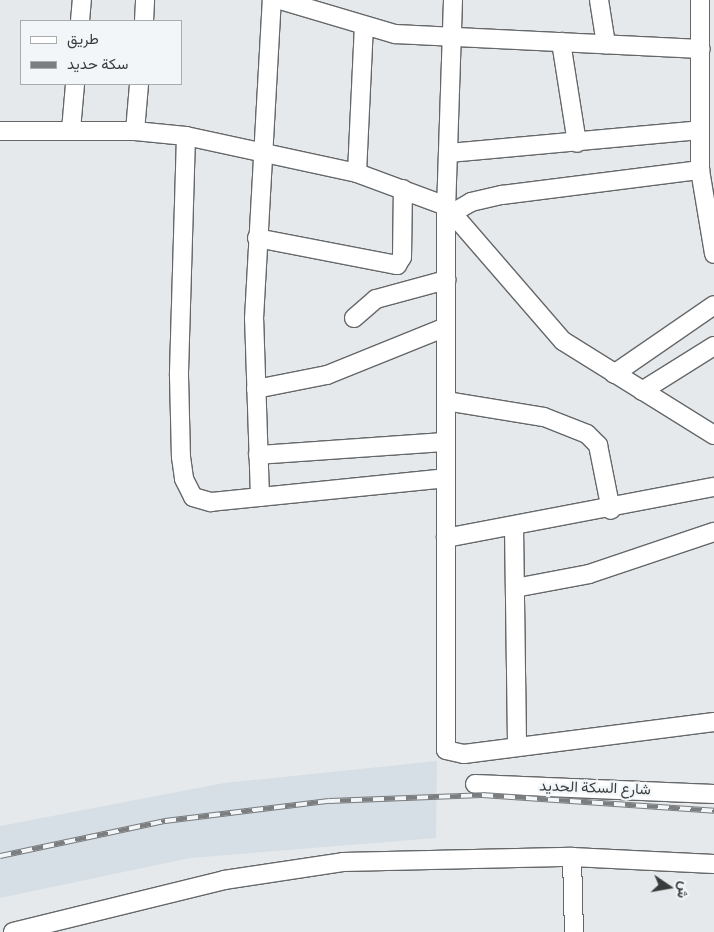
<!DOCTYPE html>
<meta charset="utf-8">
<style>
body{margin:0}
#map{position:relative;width:714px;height:932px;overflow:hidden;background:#e6e9eb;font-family:"Source Serif 4",Vazirmatn,serif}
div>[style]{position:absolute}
.built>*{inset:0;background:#d6dfe6}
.roads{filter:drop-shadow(1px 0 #656769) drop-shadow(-1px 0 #656769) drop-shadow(0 1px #656769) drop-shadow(0 -1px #656769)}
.street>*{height:18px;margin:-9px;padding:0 9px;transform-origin:9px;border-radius:9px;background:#fff}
.rail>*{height:5.5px;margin-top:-2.75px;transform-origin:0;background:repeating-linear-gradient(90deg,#f3f6f9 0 11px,#7b7d7e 0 22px);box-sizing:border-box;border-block:1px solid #7b7d7e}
span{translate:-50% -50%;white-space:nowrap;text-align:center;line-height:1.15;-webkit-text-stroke:4.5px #f3f6f9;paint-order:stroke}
.street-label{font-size:15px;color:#3a3c3c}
.legend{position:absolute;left:20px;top:20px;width:162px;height:65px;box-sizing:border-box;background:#f3f6f9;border:1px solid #a9acad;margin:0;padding:6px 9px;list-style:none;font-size:15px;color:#3a3c3c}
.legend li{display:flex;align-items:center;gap:10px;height:25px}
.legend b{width:25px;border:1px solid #a9acad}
.north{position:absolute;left:644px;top:862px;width:50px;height:50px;-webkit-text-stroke:4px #f3f6f9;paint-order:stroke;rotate:102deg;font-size:14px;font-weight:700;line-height:20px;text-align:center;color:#3a3c3c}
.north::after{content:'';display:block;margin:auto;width:18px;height:22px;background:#3a3c3c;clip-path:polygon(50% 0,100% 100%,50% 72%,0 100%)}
</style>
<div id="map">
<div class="built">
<i style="clip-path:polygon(437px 761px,436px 838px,190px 858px,0 898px,0 826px,224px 783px)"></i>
</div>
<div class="roads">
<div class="street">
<i style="left:280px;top:0;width:120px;rotate:16.5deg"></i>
<i style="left:395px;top:34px;width:306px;rotate:2.8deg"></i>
<i style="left:453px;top:0;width:206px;rotate:91.9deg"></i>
<i style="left:446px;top:206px;width:544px;rotate:90deg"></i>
<i style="left:446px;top:750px;width:18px;rotate:13deg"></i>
<i style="left:464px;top:754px;width:252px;rotate:-7.3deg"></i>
<i style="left:599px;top:0;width:45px;rotate:81deg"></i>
<i style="left:700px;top:0;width:170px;rotate:90deg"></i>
<i style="left:700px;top:170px;width:85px;rotate:80.5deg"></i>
<i style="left:80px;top:21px;width:21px;rotate:-85deg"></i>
<i style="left:144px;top:21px;width:21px;rotate:-87deg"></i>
<i style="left:561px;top:42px;width:102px;rotate:81deg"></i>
<i style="left:71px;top:130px;width:46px;rotate:-85deg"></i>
<i style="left:0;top:131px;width:135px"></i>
<i style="left:135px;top:131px;width:51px;rotate:5.6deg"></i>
<i style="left:186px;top:136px;width:175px;rotate:12.2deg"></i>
<i style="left:357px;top:173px;width:95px;rotate:20.3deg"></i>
<i style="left:446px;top:206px;width:179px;rotate:49.1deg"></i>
<i style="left:563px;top:341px;width:178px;rotate:31.9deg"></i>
<i style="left:135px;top:131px;width:47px;rotate:-85.1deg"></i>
<i style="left:186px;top:136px;width:240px;rotate:91.7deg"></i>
<i style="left:179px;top:376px;width:81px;rotate:88.6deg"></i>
<i style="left:181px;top:457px;width:22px;rotate:82deg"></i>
<i style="left:184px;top:479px;width:20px;rotate:63deg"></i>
<i style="left:193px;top:497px;width:19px;rotate:16deg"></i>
<i style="left:211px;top:502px;width:236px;rotate:-5.8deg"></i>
<i style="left:449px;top:153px;width:252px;rotate:-5.2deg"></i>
<i style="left:357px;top:173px;width:146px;rotate:-87.3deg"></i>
<i style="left:454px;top:212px;width:20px;rotate:-30deg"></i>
<i style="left:471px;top:202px;width:32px;rotate:-13deg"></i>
<i style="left:502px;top:195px;width:200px;rotate:-7.2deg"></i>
<i style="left:257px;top:238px;width:143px;rotate:10.9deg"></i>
<i style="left:397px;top:265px;width:9px;rotate:-58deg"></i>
<i style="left:402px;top:257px;width:68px;rotate:-89.2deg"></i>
<i style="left:354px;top:318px;width:29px;rotate:-41deg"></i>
<i style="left:376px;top:299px;width:73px;rotate:-15.2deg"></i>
<i style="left:614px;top:374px;width:121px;rotate:-34.6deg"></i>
<i style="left:256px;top:389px;width:72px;rotate:-11.2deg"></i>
<i style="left:327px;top:375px;width:128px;rotate:-22deg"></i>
<i style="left:642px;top:391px;width:85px;rotate:-32deg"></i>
<i style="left:446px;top:401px;width:99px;rotate:9.3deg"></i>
<i style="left:544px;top:417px;width:46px;rotate:21.6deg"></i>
<i style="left:587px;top:434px;width:16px;rotate:45deg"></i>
<i style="left:598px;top:445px;width:66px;rotate:78.7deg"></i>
<i style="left:258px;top:455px;width:188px;rotate:-4deg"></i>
<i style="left:260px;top:497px;width:178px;rotate:-91.9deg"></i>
<i style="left:254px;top:319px;width:320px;rotate:-86.8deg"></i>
<i style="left:514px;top:527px;width:220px;rotate:89.2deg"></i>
<i style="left:446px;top:538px;width:273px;rotate:-10.8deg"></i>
<i style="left:515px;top:588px;width:75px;rotate:-10.7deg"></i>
<i style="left:589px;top:574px;width:132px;rotate:-18.6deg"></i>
<i style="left:475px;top:784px;width:239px;rotate:2.4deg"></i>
<i style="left:572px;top:857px;width:75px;rotate:88.5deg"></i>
<i style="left:13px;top:932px;width:217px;rotate:-13.8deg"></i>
<i style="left:224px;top:880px;width:120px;rotate:-8.6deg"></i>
<i style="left:343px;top:862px;width:229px;rotate:-1.3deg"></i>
<i style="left:572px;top:857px;width:142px;rotate:2.8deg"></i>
</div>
</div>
<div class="rail">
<i style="left:0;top:856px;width:169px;rotate:-12deg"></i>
<i style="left:165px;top:821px;width:165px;rotate:-7deg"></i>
<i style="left:329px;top:801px;width:153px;rotate:-2.2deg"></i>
<i style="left:482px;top:795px;width:233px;rotate:3.9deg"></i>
</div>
<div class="street-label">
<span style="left:595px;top:787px;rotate:2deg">شارع السكة الحديد</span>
</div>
<ul class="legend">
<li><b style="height:6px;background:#fff"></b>طريق</li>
<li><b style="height:6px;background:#7b7d7e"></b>سكة حديد</li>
</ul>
<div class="north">ش</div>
</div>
